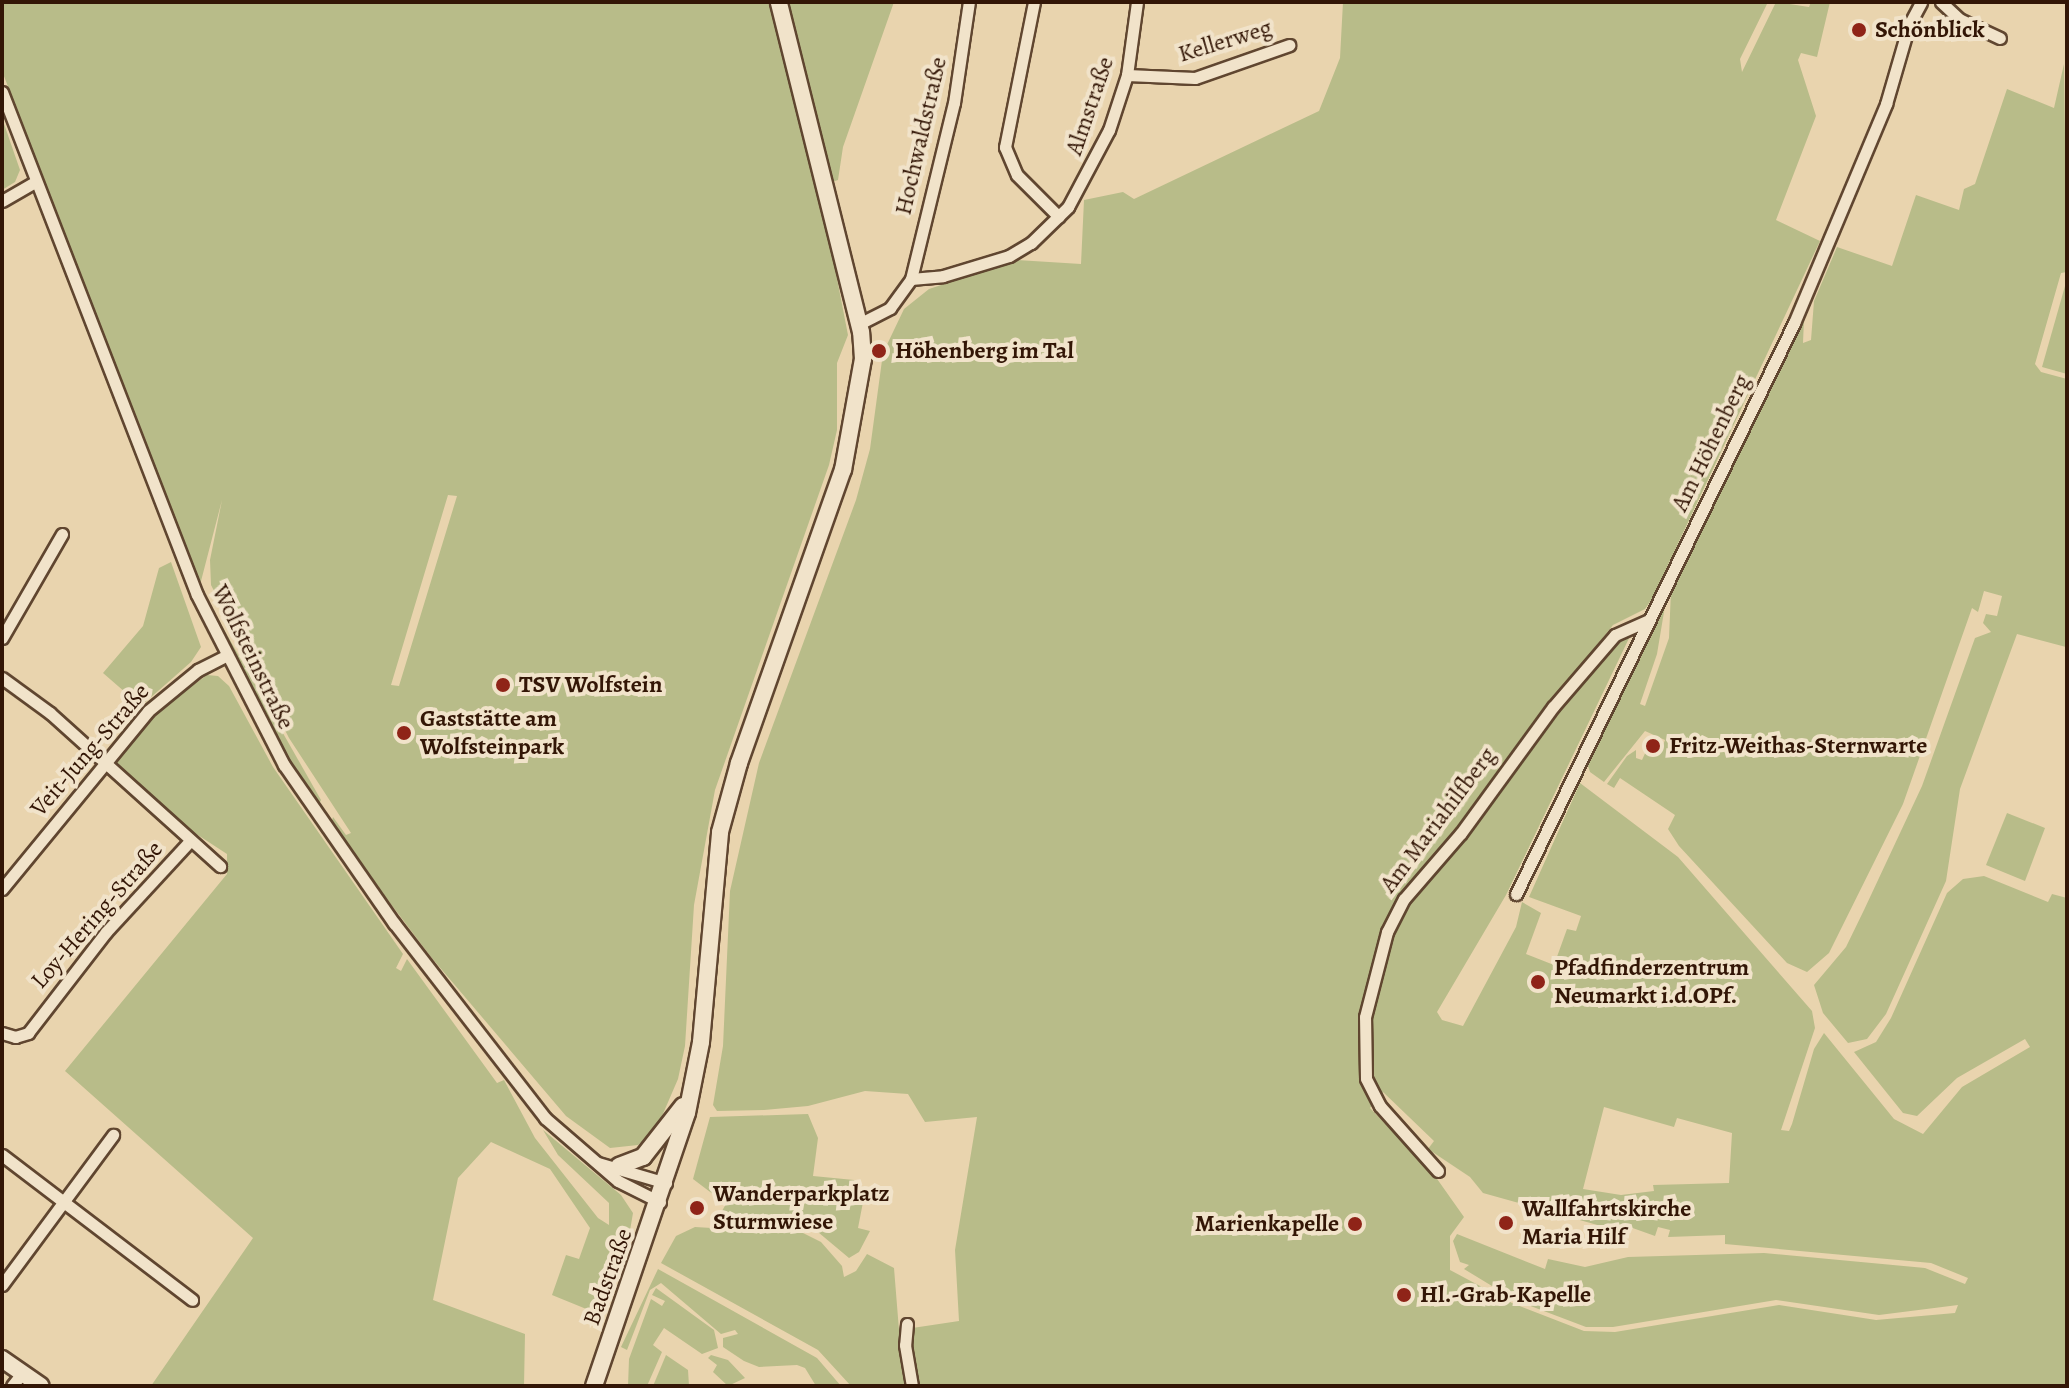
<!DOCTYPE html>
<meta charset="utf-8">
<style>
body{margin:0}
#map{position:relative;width:2069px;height:1388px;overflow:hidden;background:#e9d4ae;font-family:Alegreya,serif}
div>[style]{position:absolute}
.green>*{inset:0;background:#b8bc89}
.roads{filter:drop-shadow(2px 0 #604630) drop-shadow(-2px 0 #604630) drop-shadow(0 2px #604630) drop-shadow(0 -2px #604630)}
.street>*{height:11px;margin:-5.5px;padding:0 5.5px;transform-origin:5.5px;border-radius:5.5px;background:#f1e3ca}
.secondary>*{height:16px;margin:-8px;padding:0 8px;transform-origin:8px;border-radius:8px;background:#f1e3ca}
.dots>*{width:22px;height:22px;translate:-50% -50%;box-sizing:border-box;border:4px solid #f1e3ca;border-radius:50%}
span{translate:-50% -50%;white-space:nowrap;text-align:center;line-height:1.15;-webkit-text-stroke:8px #f1e3ca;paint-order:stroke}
.poi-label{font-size:24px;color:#331606;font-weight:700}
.left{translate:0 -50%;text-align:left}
.right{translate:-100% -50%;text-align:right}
.street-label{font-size:24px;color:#331606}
.frame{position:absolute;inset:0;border:4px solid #331606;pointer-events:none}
</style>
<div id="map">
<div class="green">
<i style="clip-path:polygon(evenodd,2px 2px,769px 2px,823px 207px,848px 335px,837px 363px,837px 430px,829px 465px,715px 790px,694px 905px,685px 1046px,678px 1079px,656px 1130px,638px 1145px,610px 1148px,566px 1116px,431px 957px,331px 825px,333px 817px,346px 835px,351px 833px,289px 738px,211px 585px,210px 560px,222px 500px,200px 585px,2px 71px,2px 2px,448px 495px,457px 496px,399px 686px,391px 685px,448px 495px)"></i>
<i style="clip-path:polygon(788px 2px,894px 2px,843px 147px,838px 180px,832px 182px)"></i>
<i style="clip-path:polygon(evenodd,1343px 2px,1768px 2px,1740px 59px,1742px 72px,1776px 2px,1809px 7px,1811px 2px,1830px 2px,1817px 57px,1801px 53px,1798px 60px,1816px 116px,1776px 220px,1820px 241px,1652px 599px,1645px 609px,1613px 625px,1574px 674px,1632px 632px,1506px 895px,1437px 1012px,1442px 1020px,1463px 1026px,1516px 927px,1522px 902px,1541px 913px,1526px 954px,1554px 965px,1567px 929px,1576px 931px,1581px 916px,1529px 897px,1580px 783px,1678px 857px,1812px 1011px,1815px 1028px,1781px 1130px,1789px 1131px,1792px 1124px,1814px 1049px,1824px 1033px,1894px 1119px,1923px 1134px,1962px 1087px,2030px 1047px,2025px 1039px,1957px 1078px,1917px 1116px,1903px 1113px,1854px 1052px,1876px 1042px,1891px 1018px,1947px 893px,1963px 879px,1984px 876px,2048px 902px,2052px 894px,2067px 898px,2067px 1386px,851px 1386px,818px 1350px,661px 1263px,676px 1236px,695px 1227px,712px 1228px,726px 1204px,693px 1179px,710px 1117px,808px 1114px,818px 1138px,813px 1176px,854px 1180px,864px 1197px,858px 1228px,870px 1231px,859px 1252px,849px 1258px,806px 1222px,778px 1214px,781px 1222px,821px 1242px,842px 1266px,844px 1277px,856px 1271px,867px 1254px,894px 1268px,899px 1330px,959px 1321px,955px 1250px,977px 1117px,925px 1122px,908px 1094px,865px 1091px,808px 1106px,764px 1110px,717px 1111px,713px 1105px,723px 1046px,730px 891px,759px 763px,856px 500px,870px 449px,883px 353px,904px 309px,929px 289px,1017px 260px,1081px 264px,1084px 200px,1123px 192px,1134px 199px,1319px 111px,1340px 58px,1343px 2px,1383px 1092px,1434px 1141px,1428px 1149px,1470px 1177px,1483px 1193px,1619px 1231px,1627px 1226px,1655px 1236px,1658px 1227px,1670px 1230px,1668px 1237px,1725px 1235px,1725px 1244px,1931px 1263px,1968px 1278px,1965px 1284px,1925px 1268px,1764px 1253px,1628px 1257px,1585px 1267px,1548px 1259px,1545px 1269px,1457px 1234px,1453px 1241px,1460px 1262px,1469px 1265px,1464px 1269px,1515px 1300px,1586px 1327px,1613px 1327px,1776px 1300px,1879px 1315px,1958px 1305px,1955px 1313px,1876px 1320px,1779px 1305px,1615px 1332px,1584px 1331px,1512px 1303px,1450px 1270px,1450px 1236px,1464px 1217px,1435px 1176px,1370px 1108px,1383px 1092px,1343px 2px,1604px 1107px,1674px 1127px,1677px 1118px,1732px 1133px,1729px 1183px,1653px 1185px,1654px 1191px,1621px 1195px,1583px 1189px,1604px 1107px)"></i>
<i style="clip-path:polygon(2064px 64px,2067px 272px,2061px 273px,2035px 364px,2041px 372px,2067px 379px,2067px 643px,2066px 647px,2017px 634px,1960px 789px,1946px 881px,1886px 1014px,1867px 1039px,1848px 1043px,1823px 1013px,1814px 985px,1846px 947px,1864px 910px,1922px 786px,1975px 638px,1991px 632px,1983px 623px,1986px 614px,1997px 616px,2002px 596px,1984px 591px,1978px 612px,1972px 608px,1903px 804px,1829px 953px,1807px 972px,1787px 963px,1679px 846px,1668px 829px,1675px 815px,1620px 778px,1614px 788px,1607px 784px,1627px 756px,1636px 750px,1636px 758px,1642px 760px,1648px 747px,1660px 753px,1665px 740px,1645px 731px,1604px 782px,1590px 772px,1587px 763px,1665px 606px,1657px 654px,1640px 704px,1645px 706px,1669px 638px,1671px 590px,1804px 319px,1803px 343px,1811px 340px,1814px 301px,1837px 247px,1892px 266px,1916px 195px,1959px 210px,1964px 189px,1975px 184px,2007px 89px,2054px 108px)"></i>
<i style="clip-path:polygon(2px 118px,20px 170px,15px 182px,2px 190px)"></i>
<i style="clip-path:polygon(2067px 279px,2067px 374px,2042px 367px)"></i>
<i style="clip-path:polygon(171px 562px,201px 647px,191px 662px,141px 706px,103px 673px,143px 626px,159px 568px)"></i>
<i style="clip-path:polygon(206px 598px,321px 800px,319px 804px,284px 756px)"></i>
<i style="clip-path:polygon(207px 675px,218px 676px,229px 686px,273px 767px,403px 954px,396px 968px,401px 971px,407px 959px,497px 1083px,504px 1080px,535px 1138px,598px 1218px,609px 1225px,609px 1203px,558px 1155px,543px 1130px,621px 1195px,633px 1213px,627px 1248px,601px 1315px,552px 1295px,566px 1255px,579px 1259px,590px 1228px,550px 1169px,491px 1142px,458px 1178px,433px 1300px,525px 1334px,524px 1386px,151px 1386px,253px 1238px,65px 1071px,227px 874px,227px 854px,184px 826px,115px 761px,152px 715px)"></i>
<i style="clip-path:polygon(2007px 813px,2045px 828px,2025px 881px,1986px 865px)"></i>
<i style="clip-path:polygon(658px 1269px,817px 1358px,841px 1386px,816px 1386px,805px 1368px,797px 1365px,759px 1367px,744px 1361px,723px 1347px,723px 1338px,738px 1334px,735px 1330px,721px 1334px,661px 1283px,650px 1290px,627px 1350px,621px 1347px)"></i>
<i style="clip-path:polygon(656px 1288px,714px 1330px,718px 1348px,702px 1354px,664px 1328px,653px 1345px,662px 1352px,647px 1386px,628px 1386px,629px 1359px,651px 1299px,662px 1306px,665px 1301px,652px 1295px)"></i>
<i style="clip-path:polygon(666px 1355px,688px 1370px,689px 1386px,653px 1386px)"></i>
<i style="clip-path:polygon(711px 1355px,728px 1360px,745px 1378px,728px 1386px,713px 1372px,717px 1365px,708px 1358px)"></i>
</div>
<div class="roads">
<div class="street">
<i style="left:1034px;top:2px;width:148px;rotate:101.3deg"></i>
<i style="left:1005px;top:147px;width:30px;rotate:67deg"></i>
<i style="left:1017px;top:175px;width:59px;rotate:45deg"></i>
<i style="left:1941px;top:2px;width:25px;rotate:43deg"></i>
<i style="left:1959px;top:19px;width:45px;rotate:24.9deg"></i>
<i style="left:1127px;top:75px;width:68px;rotate:2.5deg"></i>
<i style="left:1195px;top:78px;width:100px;rotate:-19.3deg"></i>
<i style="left:2px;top:92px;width:539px;rotate:68.81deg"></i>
<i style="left:197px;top:595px;width:191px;rotate:62.9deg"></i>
<i style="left:284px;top:765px;width:193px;rotate:55.2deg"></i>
<i style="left:394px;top:923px;width:247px;rotate:52.2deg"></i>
<i style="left:545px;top:1118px;width:96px;rotate:40.8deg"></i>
<i style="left:618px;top:1181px;width:47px;rotate:26.6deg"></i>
<i style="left:2px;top:201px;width:38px;rotate:-30deg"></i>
<i style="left:911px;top:279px;width:32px;rotate:-5deg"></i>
<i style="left:943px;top:276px;width:69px;rotate:-16.9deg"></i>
<i style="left:1009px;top:256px;width:26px;rotate:-31deg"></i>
<i style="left:1031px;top:243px;width:52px;rotate:-44.2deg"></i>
<i style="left:1068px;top:207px;width:87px;rotate:-62deg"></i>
<i style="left:1109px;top:130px;width:58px;rotate:-71.9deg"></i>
<i style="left:1127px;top:75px;width:74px;rotate:-82.2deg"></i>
<i style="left:859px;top:324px;width:35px;rotate:-27deg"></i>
<i style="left:890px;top:308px;width:36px;rotate:-54deg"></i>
<i style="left:911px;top:279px;width:181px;rotate:-76.3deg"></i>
<i style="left:954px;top:103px;width:102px;rotate:-81.6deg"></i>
<i style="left:2px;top:638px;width:120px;rotate:-60deg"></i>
<i style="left:2px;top:678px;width:59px;rotate:36.1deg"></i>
<i style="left:50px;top:713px;width:229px;rotate:42deg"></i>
<i style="left:2px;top:889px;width:230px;rotate:-50.6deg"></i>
<i style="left:148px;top:711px;width:65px;rotate:-39.4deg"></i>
<i style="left:198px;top:670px;width:29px;rotate:-27deg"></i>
<i style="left:1516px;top:894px;width:635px;rotate:-64.04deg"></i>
<i style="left:1794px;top:323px;width:238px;rotate:-67.2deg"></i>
<i style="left:1886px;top:104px;width:82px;rotate:-73.8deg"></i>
<i style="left:1909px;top:25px;width:26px;rotate:-62deg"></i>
<i style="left:2px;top:1033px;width:14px;rotate:17deg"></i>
<i style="left:15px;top:1037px;width:14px;rotate:-17deg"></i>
<i style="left:28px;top:1033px;width:128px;rotate:-52.3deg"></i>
<i style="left:106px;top:932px;width:122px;rotate:-47.3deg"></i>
<i style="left:2px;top:1155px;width:239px;rotate:37.3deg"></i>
<i style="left:598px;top:1163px;width:71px;rotate:16.4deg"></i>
<i style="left:1438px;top:1171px;width:87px;rotate:-131.7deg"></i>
<i style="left:1380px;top:1106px;width:31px;rotate:-117deg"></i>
<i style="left:1366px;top:1078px;width:61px;rotate:-90.9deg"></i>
<i style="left:1365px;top:1017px;width:88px;rotate:-75.5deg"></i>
<i style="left:1387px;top:932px;width:37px;rotate:-63deg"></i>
<i style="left:1404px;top:899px;width:87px;rotate:-49.2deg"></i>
<i style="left:1461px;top:833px;width:156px;rotate:-53.9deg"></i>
<i style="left:1553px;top:707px;width:95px;rotate:-49.3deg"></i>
<i style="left:1615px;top:635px;width:37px;rotate:-24deg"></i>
<i style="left:2px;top:1285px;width:187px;rotate:-53.5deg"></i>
<i style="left:907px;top:1324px;width:21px;rotate:95deg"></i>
<i style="left:905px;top:1345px;width:42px;rotate:80.3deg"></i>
<i style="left:12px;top:1386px;width:16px;rotate:-52deg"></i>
</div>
<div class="secondary">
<i style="left:619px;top:1166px;width:26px;rotate:-21deg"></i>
<i style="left:643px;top:1157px;width:65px;rotate:-51.9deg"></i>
<i style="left:2px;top:1359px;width:47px;rotate:34.7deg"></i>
<i style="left:594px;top:1386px;width:288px;rotate:-71.2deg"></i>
<i style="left:687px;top:1113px;width:72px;rotate:-78.8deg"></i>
<i style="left:701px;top:1042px;width:211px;rotate:-84.8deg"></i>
<i style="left:720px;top:832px;width:72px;rotate:-74.6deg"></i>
<i style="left:739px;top:763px;width:311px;rotate:-70.5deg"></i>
<i style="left:843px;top:470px;width:113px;rotate:-79.8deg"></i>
<i style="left:863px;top:359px;width:27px;rotate:-94deg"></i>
<i style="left:861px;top:332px;width:340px;rotate:-104deg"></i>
</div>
</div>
<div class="dots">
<i style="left:1859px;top:30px;background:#8f2418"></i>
<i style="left:879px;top:351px;background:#8f2418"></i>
<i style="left:503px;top:685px;background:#8f2418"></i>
<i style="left:404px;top:733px;background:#8f2418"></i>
<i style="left:1653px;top:746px;background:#8f2418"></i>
<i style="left:1538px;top:982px;background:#8f2418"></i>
<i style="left:697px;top:1208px;background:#8f2418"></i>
<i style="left:1506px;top:1223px;background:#8f2418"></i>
<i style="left:1355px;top:1224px;background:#8f2418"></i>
<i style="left:1404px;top:1295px;background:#8f2418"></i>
</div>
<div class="poi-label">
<span class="left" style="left:1875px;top:30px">Schönblick</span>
<span class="left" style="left:895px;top:351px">Höhenberg im Tal</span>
<span class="left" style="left:519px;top:685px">TSV Wolfstein</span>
<span class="left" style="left:420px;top:733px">Gaststätte am<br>Wolfsteinpark</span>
<span class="left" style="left:1669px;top:746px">Fritz-Weithas-Sternwarte</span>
<span class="left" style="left:1554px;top:982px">Pfadfinderzentrum<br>Neumarkt i.d.OPf.</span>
<span class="left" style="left:713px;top:1208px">Wanderparkplatz<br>Sturmwiese</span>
<span class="left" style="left:1522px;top:1223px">Wallfahrtskirche<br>Maria Hilf</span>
<span class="right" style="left:1339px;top:1224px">Marienkapelle</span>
<span class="left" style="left:1420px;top:1295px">Hl.-Grab-Kapelle</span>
</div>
<div class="street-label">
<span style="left:1225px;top:41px;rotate:-17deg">Kellerweg</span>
<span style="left:1090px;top:106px;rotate:-71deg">Almstraße</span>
<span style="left:921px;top:136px;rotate:-77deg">Hochwaldstraße</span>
<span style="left:1711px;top:443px;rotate:-64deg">Am Höhenberg</span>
<span style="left:253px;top:657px;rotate:64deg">Wolfsteinstraße</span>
<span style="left:90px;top:750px;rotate:-49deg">Veit-Jung-Straße</span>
<span style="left:1438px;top:820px;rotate:-53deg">Am Mariahilfberg</span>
<span style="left:97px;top:915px;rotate:-49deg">Loy-Hering-Straße</span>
<span style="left:608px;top:1277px;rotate:-70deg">Badstraße</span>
</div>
<div class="frame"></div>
</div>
